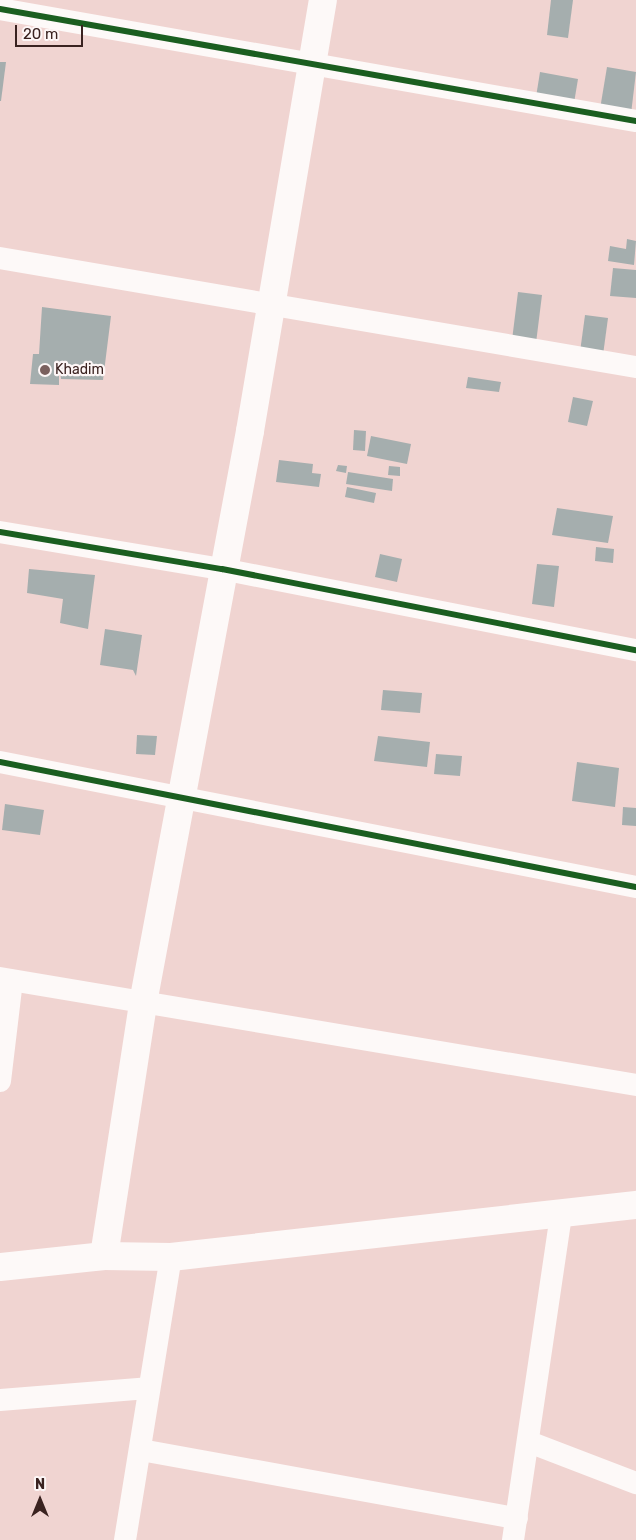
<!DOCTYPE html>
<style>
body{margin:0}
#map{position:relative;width:636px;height:1540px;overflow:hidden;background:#f0d4d1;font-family:Rubik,sans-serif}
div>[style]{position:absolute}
.building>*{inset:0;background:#a5aeae}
.minor>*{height:22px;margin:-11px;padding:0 11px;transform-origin:11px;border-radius:11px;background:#fdf9f8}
.major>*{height:28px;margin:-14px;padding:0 14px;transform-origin:14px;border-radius:14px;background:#fdf9f8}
.cycleway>*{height:6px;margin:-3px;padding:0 3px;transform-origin:3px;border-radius:3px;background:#1b5e20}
.dots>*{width:14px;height:14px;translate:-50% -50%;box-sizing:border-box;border:2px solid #fdf6f6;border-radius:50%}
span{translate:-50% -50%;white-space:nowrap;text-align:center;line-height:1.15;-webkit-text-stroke:4.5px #fdf6f6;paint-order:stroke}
.poi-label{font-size:14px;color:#3a2220}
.left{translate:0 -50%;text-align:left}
.north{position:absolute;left:15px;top:1475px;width:50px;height:50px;-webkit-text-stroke:4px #fdf6f6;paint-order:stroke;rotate:0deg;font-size:14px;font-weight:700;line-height:20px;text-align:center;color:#3a2220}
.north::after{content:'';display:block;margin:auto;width:18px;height:22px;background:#3a2220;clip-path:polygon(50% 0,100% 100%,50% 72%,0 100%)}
.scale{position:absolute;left:15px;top:25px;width:68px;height:22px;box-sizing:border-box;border:2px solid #3a2220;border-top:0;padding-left:6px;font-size:15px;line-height:18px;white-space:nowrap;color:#3a2220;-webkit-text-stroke:4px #fdf6f6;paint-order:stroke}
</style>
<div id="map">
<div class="building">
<i style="clip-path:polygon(551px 0,573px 0,568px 38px,547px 35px)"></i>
<i style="clip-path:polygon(0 62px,6px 62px,1px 101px,0 101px)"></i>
<i style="clip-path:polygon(607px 67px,636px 72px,631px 114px,600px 109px)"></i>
<i style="clip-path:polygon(540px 72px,578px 79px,574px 103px,536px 97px)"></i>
<i style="clip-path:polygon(627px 239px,636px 241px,634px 265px,608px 261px,610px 246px,626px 249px)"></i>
<i style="clip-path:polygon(613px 268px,636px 270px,636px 298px,610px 296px)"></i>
<i style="clip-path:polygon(518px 292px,542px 295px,536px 343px,512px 340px)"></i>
<i style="clip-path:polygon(42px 307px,111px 316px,103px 380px,61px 379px,59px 360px,59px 385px,30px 384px,33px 354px,39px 354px)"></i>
<i style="clip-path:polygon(585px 315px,608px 318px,603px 355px,580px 352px)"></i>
<i style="clip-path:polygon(468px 377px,501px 382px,499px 392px,466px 388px)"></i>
<i style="clip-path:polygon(573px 397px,593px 401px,587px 426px,568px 422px)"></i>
<i style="clip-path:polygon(354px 430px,366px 431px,365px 451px,353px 450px)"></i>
<i style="clip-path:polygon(371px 436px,411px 444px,407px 464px,367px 456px)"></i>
<i style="clip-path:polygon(279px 460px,313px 464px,312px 473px,321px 474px,319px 487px,276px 482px)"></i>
<i style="clip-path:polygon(338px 465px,347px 466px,346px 473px,336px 471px)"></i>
<i style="clip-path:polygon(389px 466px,400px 467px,400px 476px,388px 475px)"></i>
<i style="clip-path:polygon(348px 472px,393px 479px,392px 491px,346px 484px)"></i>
<i style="clip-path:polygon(347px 487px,376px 493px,374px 503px,345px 497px)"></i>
<i style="clip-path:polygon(557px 508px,613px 516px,608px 543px,552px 535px)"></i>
<i style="clip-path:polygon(596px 547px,614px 549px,613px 563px,595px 561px)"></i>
<i style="clip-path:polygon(380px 554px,402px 559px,397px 582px,375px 577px)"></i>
<i style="clip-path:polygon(537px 564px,559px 566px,554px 607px,532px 604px)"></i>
<i style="clip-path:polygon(29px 569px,95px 575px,88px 629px,60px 623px,63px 599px,27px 593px)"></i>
<i style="clip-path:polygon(105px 629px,142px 635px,136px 676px,133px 670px,100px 665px)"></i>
<i style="clip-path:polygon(383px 690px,422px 693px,420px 713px,381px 710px)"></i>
<i style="clip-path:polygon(137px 735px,157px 736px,155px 755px,136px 754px)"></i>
<i style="clip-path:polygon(378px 736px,430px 742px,427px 767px,374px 761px)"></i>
<i style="clip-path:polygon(436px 754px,462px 756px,460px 776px,434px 774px)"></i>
<i style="clip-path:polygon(577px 762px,619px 768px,615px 807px,572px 801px)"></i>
<i style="clip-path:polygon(5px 804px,44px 810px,40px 835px,2px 830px)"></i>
<i style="clip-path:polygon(623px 807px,636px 808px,636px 826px,622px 825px)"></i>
</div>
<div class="minor">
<i style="left:0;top:9px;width:646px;rotate:9.99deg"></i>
<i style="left:0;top:258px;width:645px;rotate:9.73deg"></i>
<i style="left:0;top:532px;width:225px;rotate:9.5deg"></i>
<i style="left:222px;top:569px;width:422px;rotate:11.1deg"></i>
<i style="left:0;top:762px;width:648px;rotate:11.12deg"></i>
<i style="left:0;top:978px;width:645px;rotate:9.55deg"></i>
<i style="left:0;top:1081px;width:101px;rotate:-83.2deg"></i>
<i style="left:0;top:1400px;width:148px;rotate:-4.6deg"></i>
<i style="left:529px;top:1442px;width:115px;rotate:21deg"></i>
<i style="left:141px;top:1450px;width:382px;rotate:10.3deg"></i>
<i style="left:125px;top:1540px;width:287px;rotate:-80.8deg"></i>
<i style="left:513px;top:1540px;width:330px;rotate:-81.6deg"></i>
</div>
<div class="major">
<i style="left:104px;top:1256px;width:256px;rotate:-81.2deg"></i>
<i style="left:143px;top:1003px;width:582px;rotate:-79.4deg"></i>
<i style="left:250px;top:431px;width:437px;rotate:-80.4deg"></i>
<i style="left:0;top:1267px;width:105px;rotate:-6deg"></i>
<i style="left:104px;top:1256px;width:67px;rotate:0.9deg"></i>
<i style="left:171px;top:1257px;width:468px;rotate:-6.4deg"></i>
</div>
<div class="cycleway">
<i style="left:0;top:9px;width:646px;rotate:9.99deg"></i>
<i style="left:0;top:532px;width:225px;rotate:9.5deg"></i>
<i style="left:222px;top:569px;width:422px;rotate:11.1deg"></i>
<i style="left:0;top:762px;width:648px;rotate:11.12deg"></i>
</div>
<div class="dots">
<i style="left:45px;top:370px;background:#7a605e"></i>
</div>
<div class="poi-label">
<span class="left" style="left:55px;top:370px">Khadim</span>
</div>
<div class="north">N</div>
<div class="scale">20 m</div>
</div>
